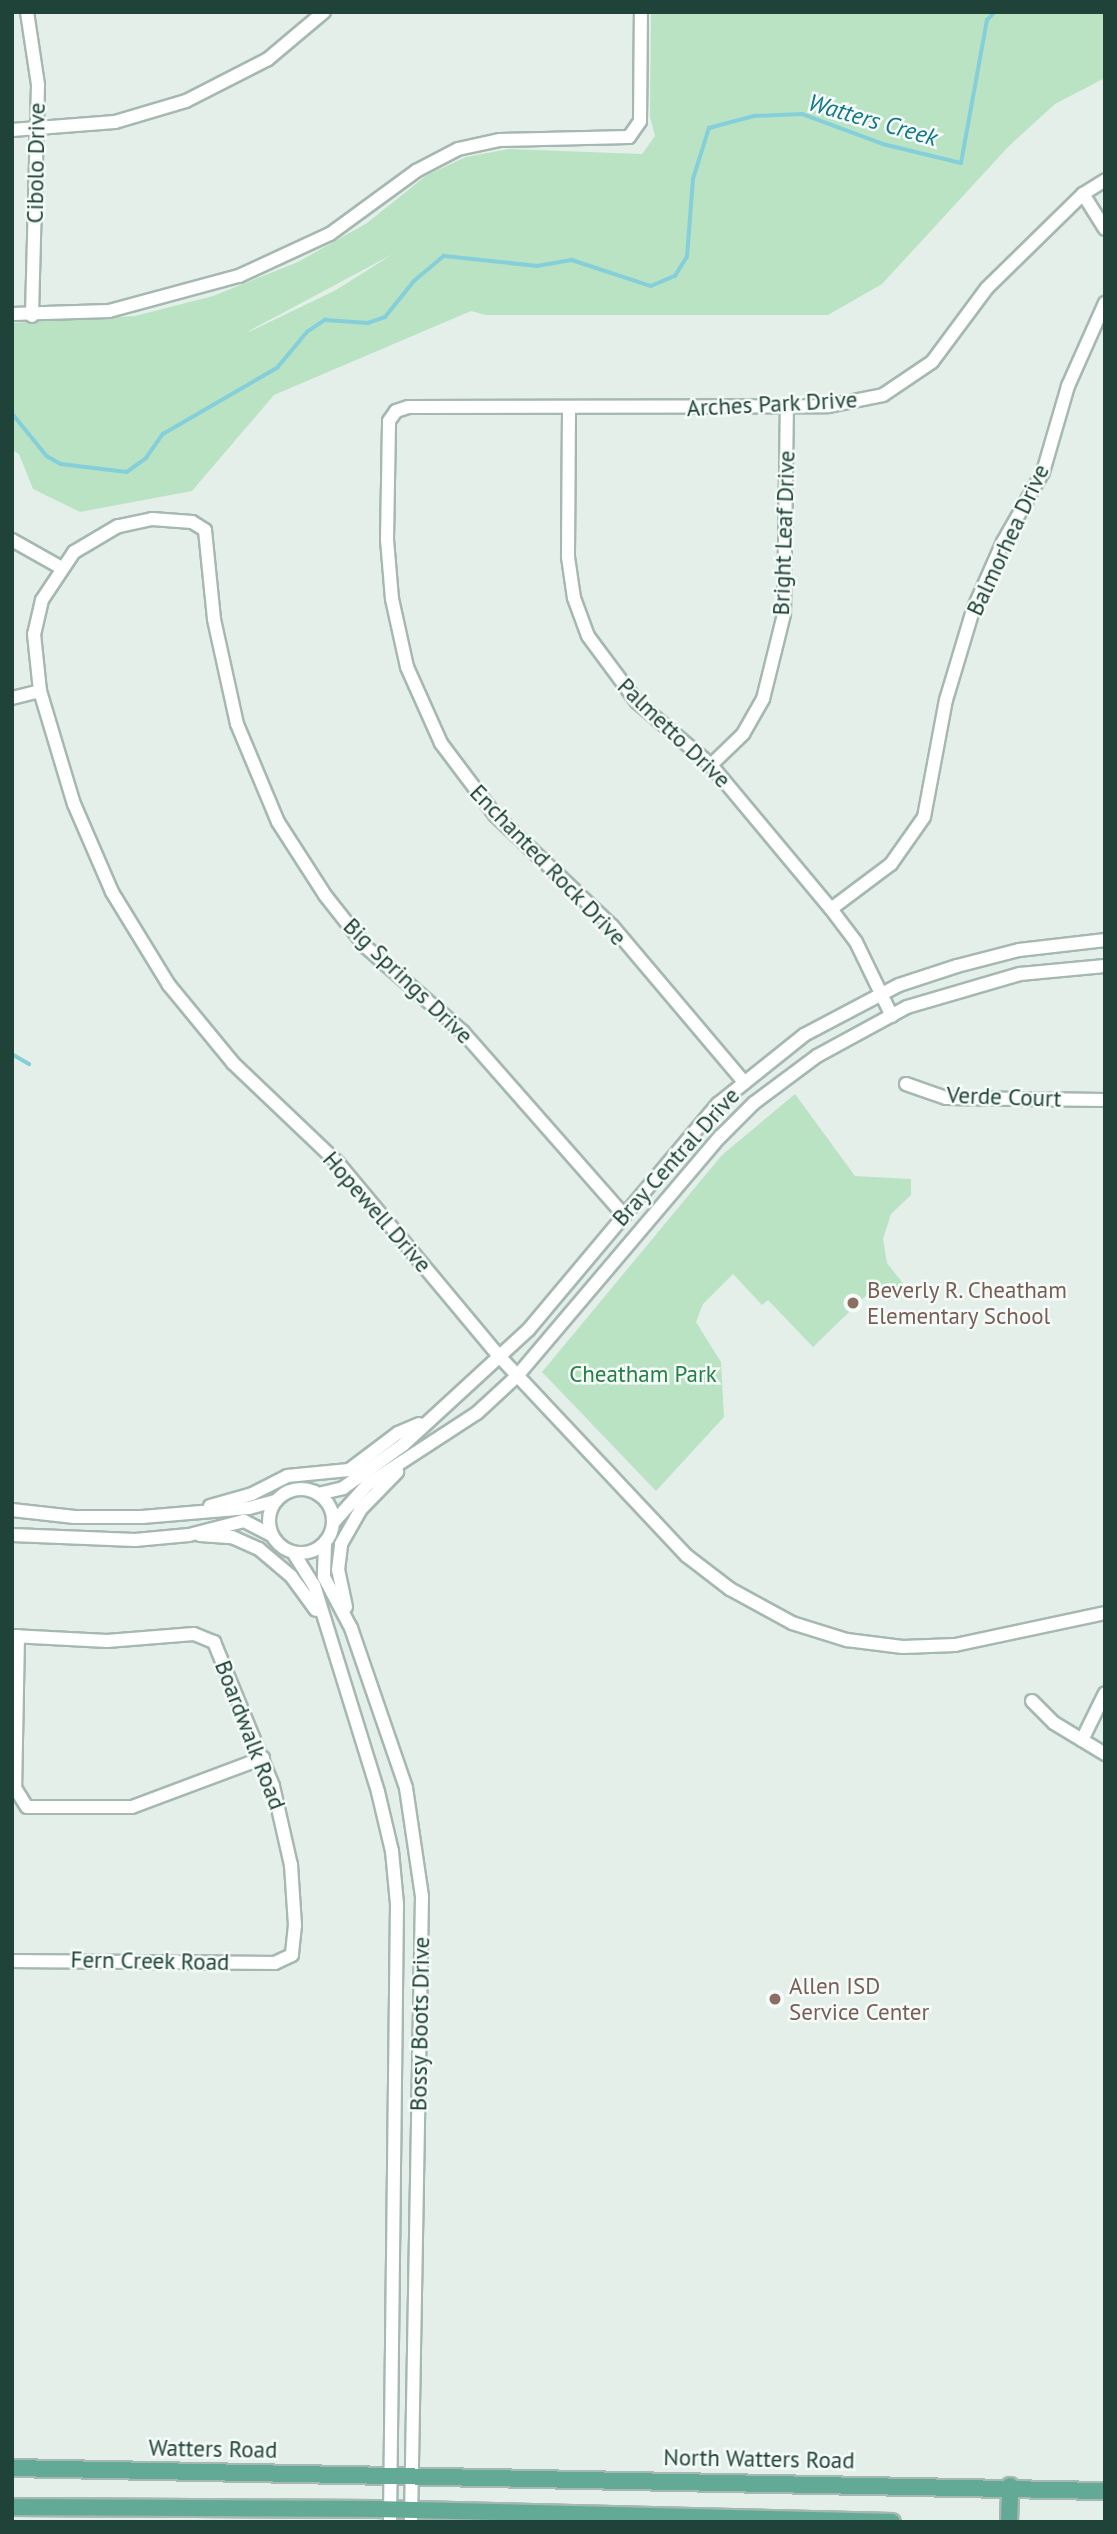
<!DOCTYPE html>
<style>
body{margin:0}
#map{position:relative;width:1117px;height:2534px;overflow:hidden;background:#e4efea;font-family:"PT Sans",sans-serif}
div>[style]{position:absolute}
.green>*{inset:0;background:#bae3c4}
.stream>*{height:3.5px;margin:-1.75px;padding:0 1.75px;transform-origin:1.75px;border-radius:1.75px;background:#85cfda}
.roads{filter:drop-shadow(2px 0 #a5b8b1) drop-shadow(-2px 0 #a5b8b1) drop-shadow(0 2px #a5b8b1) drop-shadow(0 -2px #a5b8b1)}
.minor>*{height:12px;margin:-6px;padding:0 6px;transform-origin:6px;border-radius:6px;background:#fff}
.minor>.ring{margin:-6px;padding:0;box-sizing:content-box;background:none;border:12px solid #fff;border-radius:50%}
.major>*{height:16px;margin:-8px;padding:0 8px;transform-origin:8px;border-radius:8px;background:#63aa96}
.dots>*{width:19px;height:19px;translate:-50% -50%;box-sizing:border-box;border:4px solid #f5fbf8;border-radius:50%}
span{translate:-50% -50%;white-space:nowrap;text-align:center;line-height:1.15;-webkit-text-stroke:5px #f5fbf8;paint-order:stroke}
.street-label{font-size:23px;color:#204339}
.education-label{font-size:23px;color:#785e54}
.left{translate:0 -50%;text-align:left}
.park-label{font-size:23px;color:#258046}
.water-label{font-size:24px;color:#127788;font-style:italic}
.frame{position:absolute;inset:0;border:14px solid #204339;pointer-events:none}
</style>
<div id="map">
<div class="green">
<i style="clip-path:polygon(evenodd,651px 12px,1105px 12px,1105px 78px,1055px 104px,1009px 146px,882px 284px,828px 315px,486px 315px,471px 311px,274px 395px,192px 491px,80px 512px,33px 489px,19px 454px,12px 450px,12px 323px,135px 316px,213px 296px,298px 262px,367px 223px,427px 175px,466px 157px,509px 149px,642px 154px,655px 136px,650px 117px,651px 12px,393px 254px,336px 290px,249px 332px,249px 331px,393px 254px)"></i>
<i style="clip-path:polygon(795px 1094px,855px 1176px,911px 1179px,911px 1195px,891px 1214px,883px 1239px,887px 1263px,905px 1286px,889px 1301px,875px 1287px,813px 1347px,768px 1300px,762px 1305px,733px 1274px,703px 1304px,696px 1322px,721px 1362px,724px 1417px,656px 1491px,542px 1372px,722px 1155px)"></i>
</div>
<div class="stream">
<i style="left:12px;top:413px;width:55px;rotate:50.9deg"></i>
<i style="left:47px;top:456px;width:16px;rotate:30deg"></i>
<i style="left:61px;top:464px;width:66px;rotate:6.9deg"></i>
<i style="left:127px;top:472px;width:24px;rotate:-36deg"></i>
<i style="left:146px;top:458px;width:29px;rotate:-55deg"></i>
<i style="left:163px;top:434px;width:132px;rotate:-30.1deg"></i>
<i style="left:277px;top:368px;width:47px;rotate:-50.2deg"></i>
<i style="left:307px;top:332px;width:22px;rotate:-34deg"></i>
<i style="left:325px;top:320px;width:43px;rotate:4deg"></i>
<i style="left:368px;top:323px;width:18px;rotate:-19deg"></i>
<i style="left:385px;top:317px;width:46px;rotate:-51.1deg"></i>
<i style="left:414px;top:281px;width:39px;rotate:-40deg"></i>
<i style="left:444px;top:256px;width:94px;rotate:6.1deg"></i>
<i style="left:537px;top:266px;width:36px;rotate:-10deg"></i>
<i style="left:572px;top:260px;width:83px;rotate:18.2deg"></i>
<i style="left:651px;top:286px;width:26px;rotate:-23deg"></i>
<i style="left:675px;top:276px;width:22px;rotate:-58deg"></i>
<i style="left:687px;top:257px;width:78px;rotate:-85.6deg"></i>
<i style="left:693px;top:179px;width:53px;rotate:-72.6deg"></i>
<i style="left:709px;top:128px;width:47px;rotate:-14.9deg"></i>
<i style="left:754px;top:116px;width:48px;rotate:-2.4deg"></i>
<i style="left:802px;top:114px;width:86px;rotate:20.3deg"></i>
<i style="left:883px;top:144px;width:80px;rotate:13.7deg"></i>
<i style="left:961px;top:163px;width:145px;rotate:-79.7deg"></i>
<i style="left:987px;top:20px;width:11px;rotate:-45deg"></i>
<i style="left:12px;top:1054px;width:20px;rotate:30deg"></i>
</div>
<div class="roads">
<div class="minor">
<i style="left:27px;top:12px;width:74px;rotate:81.4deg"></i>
<i style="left:38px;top:85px;width:231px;rotate:91.5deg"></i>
<i style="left:12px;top:130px;width:103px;rotate:-4.4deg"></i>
<i style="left:115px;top:122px;width:74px;rotate:-16.5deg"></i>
<i style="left:186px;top:101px;width:92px;rotate:-27.1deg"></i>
<i style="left:268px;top:59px;width:73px;rotate:-40deg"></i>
<i style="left:1083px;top:194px;width:41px;rotate:57.8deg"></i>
<i style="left:12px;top:314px;width:97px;rotate:-1.8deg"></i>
<i style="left:109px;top:311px;width:135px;rotate:-15.1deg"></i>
<i style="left:239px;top:276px;width:100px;rotate:-24.8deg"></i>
<i style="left:330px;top:234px;width:107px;rotate:-36.2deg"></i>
<i style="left:416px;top:171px;width:47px;rotate:-27.6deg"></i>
<i style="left:458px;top:149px;width:43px;rotate:-12.1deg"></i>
<i style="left:500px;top:140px;width:129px;rotate:-1.3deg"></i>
<i style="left:629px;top:137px;width:19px;rotate:-55deg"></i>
<i style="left:640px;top:121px;width:109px;rotate:-89.5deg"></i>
<i style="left:569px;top:410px;width:147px;rotate:90.4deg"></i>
<i style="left:568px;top:557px;width:41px;rotate:81.7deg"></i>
<i style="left:574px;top:598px;width:40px;rotate:69.8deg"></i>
<i style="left:588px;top:636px;width:82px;rotate:53.4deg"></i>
<i style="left:637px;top:702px;width:97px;rotate:40.4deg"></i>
<i style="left:711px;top:765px;width:187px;rotate:50.2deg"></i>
<i style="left:831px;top:909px;width:41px;rotate:52.9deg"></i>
<i style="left:856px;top:942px;width:82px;rotate:64.1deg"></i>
<i style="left:12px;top:540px;width:55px;rotate:29.4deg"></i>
<i style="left:12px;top:698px;width:29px;rotate:-14deg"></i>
<i style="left:711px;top:765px;width:45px;rotate:-44.1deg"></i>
<i style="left:743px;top:734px;width:40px;rotate:-60.3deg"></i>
<i style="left:763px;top:699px;width:88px;rotate:-76.1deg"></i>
<i style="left:784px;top:614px;width:208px;rotate:-89.2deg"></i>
<i style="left:831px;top:909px;width:75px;rotate:-36.9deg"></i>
<i style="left:891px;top:864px;width:57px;rotate:-54.9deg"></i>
<i style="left:924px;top:817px;width:119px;rotate:-79.4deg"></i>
<i style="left:946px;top:700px;width:94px;rotate:-73.3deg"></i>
<i style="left:973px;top:610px;width:74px;rotate:-66.2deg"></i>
<i style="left:1003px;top:542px;width:81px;rotate:-60.3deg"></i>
<i style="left:1043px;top:472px;width:90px;rotate:-73.8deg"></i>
<i style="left:1068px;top:386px;width:91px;rotate:-66deg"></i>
<i style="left:744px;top:1082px;width:204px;rotate:-130.2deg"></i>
<i style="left:612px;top:926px;width:161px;rotate:-136.5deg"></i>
<i style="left:495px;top:815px;width:90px;rotate:-126.9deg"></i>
<i style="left:441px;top:743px;width:83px;rotate:-114.1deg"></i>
<i style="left:407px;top:667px;width:70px;rotate:-102.4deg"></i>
<i style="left:392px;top:599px;width:60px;rotate:-94.8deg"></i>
<i style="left:387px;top:539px;width:118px;rotate:-89deg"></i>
<i style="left:389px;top:421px;width:12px;rotate:-55deg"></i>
<i style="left:396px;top:411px;width:13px;rotate:-18deg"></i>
<i style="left:408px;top:407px;width:420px;rotate:-0.1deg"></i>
<i style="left:828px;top:406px;width:56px;rotate:-11.3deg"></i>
<i style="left:883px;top:395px;width:59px;rotate:-34deg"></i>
<i style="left:932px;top:362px;width:92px;rotate:-53.4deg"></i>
<i style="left:987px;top:288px;width:134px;rotate:-44.4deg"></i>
<i style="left:1083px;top:194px;width:26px;rotate:-32deg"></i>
<i style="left:906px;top:1084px;width:42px;rotate:19.3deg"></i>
<i style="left:946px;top:1098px;width:159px;rotate:0.7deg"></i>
<i style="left:622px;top:1213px;width:241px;rotate:-131.3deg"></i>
<i style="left:463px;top:1032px;width:129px;rotate:-138.8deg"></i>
<i style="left:366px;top:947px;width:66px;rotate:-128.3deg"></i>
<i style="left:325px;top:895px;width:87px;rotate:-122.8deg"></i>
<i style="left:278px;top:822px;width:106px;rotate:-112.7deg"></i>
<i style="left:237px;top:724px;width:107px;rotate:-102.4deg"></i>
<i style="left:214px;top:619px;width:89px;rotate:-95.8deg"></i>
<i style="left:205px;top:530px;width:15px;rotate:-148deg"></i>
<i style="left:192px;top:522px;width:40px;rotate:-175.7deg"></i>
<i style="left:152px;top:519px;width:35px;rotate:168deg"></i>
<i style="left:118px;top:526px;width:51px;rotate:149.4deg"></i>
<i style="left:74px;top:552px;width:58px;rotate:123.7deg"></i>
<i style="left:42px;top:600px;width:35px;rotate:103deg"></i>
<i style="left:34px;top:634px;width:57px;rotate:84deg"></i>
<i style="left:40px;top:691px;width:118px;rotate:73.3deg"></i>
<i style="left:74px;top:804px;width:96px;rotate:66.6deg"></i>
<i style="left:112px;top:892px;width:109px;rotate:58.5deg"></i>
<i style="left:169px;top:985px;width:101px;rotate:50.6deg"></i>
<i style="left:233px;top:1063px;width:145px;rotate:43.6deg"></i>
<i style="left:338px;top:1163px;width:251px;rotate:50.2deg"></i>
<i style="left:499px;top:1356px;width:274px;rotate:46.8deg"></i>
<i style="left:687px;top:1556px;width:54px;rotate:37.5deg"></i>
<i style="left:730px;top:1589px;width:71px;rotate:28.7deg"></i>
<i style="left:792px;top:1623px;width:58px;rotate:17.2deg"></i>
<i style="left:847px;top:1640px;width:56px;rotate:7.1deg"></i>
<i style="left:903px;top:1647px;width:52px;rotate:-2.2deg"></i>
<i style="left:955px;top:1645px;width:153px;rotate:-12deg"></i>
<i class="ring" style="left:269px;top:1489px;width:52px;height:52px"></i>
<i style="left:318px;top:1494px;width:26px;rotate:-13deg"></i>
<i style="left:343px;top:1488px;width:74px;rotate:-35.6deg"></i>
<i style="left:403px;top:1445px;width:171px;rotate:-42.6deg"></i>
<i style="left:529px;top:1329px;width:294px;rotate:-50deg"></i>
<i style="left:718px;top:1104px;width:110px;rotate:-38.7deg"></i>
<i style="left:804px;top:1035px;width:107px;rotate:-27.8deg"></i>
<i style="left:899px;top:985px;width:61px;rotate:-18.1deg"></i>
<i style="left:957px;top:966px;width:64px;rotate:-14.5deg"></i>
<i style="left:1019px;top:950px;width:87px;rotate:-6.6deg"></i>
<i style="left:210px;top:1506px;width:44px;rotate:-15.9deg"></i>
<i style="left:252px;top:1494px;width:39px;rotate:-27deg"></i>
<i style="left:287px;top:1476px;width:62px;rotate:-5.5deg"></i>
<i style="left:349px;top:1470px;width:61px;rotate:-37.1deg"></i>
<i style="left:398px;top:1433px;width:23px;rotate:-23deg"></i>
<i style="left:12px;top:1510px;width:63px;rotate:6.3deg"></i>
<i style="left:75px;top:1517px;width:67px"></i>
<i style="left:142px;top:1517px;width:107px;rotate:-4.8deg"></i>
<i style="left:249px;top:1508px;width:28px;rotate:-15deg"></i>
<i style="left:333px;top:1523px;width:52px;rotate:-48.1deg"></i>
<i style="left:368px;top:1484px;width:130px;rotate:-33.1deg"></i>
<i style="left:477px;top:1413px;width:54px;rotate:-42.8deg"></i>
<i style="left:517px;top:1376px;width:314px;rotate:-49.7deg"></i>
<i style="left:720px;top:1137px;width:48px;rotate:-45deg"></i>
<i style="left:754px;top:1103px;width:79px;rotate:-36.7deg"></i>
<i style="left:817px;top:1056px;width:102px;rotate:-28.6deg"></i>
<i style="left:907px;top:1007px;width:118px;rotate:-16.3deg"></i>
<i style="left:1020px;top:974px;width:85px;rotate:-5.4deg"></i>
<i style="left:12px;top:1535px;width:123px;rotate:2.3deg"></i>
<i style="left:135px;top:1540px;width:54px;rotate:-5.3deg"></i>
<i style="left:189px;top:1535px;width:57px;rotate:-14.3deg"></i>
<i style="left:244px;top:1521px;width:31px;rotate:27deg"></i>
<i style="left:200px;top:1535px;width:32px;rotate:4deg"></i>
<i style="left:232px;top:1537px;width:30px;rotate:24deg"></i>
<i style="left:259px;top:1549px;width:42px;rotate:40.2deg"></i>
<i style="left:291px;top:1576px;width:42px;rotate:53.7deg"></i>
<i style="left:325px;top:1543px;width:34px;rotate:92deg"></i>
<i style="left:324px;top:1577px;width:58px;rotate:62.1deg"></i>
<i style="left:351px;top:1628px;width:169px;rotate:71deg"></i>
<i style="left:406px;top:1788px;width:109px;rotate:81.6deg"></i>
<i style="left:422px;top:1896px;width:626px;rotate:91.01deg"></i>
<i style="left:293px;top:1552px;width:39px;rotate:58deg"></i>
<i style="left:314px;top:1585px;width:217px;rotate:72.8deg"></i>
<i style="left:378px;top:1792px;width:61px;rotate:76.7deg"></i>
<i style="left:392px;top:1851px;width:53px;rotate:84.6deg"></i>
<i style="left:397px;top:1904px;width:618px;rotate:90.65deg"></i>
<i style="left:346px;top:1607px;width:38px;rotate:-102deg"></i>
<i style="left:338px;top:1570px;width:26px;rotate:-83deg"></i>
<i style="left:341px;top:1544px;width:40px;rotate:-60.3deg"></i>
<i style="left:361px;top:1509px;width:52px;rotate:-45.8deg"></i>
<i style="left:12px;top:1636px;width:95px;rotate:3deg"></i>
<i style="left:107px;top:1641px;width:87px;rotate:-4.6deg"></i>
<i style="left:194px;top:1634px;width:22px;rotate:22deg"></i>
<i style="left:214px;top:1642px;width:156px;rotate:67.7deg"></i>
<i style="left:273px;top:1786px;width:81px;rotate:77.2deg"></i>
<i style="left:291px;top:1865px;width:60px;rotate:86.2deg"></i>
<i style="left:295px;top:1925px;width:30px;rotate:96deg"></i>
<i style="left:292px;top:1955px;width:19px;rotate:155deg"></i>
<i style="left:275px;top:1963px;width:263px;rotate:-179.6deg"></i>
<i style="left:18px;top:1636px;width:152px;rotate:91.1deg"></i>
<i style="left:15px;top:1788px;width:22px;rotate:58deg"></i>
<i style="left:27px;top:1807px;width:105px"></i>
<i style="left:132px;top:1807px;width:140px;rotate:-20.5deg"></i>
<i style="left:1032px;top:1701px;width:31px;rotate:45deg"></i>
<i style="left:1054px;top:1723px;width:60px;rotate:31.3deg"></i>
<i style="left:1082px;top:1740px;width:52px;rotate:-63.9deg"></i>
</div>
<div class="major">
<i style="left:12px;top:2468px;width:1093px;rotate:1.21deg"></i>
<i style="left:12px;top:2507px;width:363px;rotate:0.3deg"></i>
<i style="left:375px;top:2509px;width:517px;rotate:1.44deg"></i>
<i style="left:1009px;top:2522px;width:36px;rotate:-88deg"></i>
</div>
</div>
<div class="dots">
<i style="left:853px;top:1303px;background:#8d6e63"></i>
<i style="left:775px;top:1999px;background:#8d6e63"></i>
</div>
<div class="street-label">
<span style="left:36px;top:163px;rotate:-89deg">Cibolo Drive</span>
<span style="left:772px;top:404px;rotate:-3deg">Arches Park Drive</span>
<span style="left:784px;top:533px;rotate:-88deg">Bright Leaf Drive</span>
<span style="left:1008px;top:540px;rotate:-65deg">Balmorhea Drive</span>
<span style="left:674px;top:733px;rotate:44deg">Palmetto Drive</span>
<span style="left:548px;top:865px;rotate:46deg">Enchanted Rock Drive</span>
<span style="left:408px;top:981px;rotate:44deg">Big Springs Drive</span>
<span style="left:1004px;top:1097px;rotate:2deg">Verde Court</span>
<span style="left:676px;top:1157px;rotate:-48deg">Bray Central Drive</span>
<span style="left:377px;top:1212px;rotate:49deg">Hopewell Drive</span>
<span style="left:250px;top:1735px;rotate:69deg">Boardwalk Road</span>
<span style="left:150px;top:1961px;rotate:1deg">Fern Creek Road</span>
<span style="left:420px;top:2024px;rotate:-89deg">Bossy Boots Drive</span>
<span style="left:213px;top:2449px;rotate:1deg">Watters Road</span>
<span style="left:759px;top:2459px;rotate:1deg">North Watters Road</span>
</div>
<div class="education-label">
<span class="left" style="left:867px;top:1303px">Beverly R. Cheatham<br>Elementary School</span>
<span class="left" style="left:789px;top:1999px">Allen ISD<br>Service Center</span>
</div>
<div class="park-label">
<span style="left:643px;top:1374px">Cheatham Park</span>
</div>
<div class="water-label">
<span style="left:873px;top:120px;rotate:16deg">Watters Creek</span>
</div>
<div class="frame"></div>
</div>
